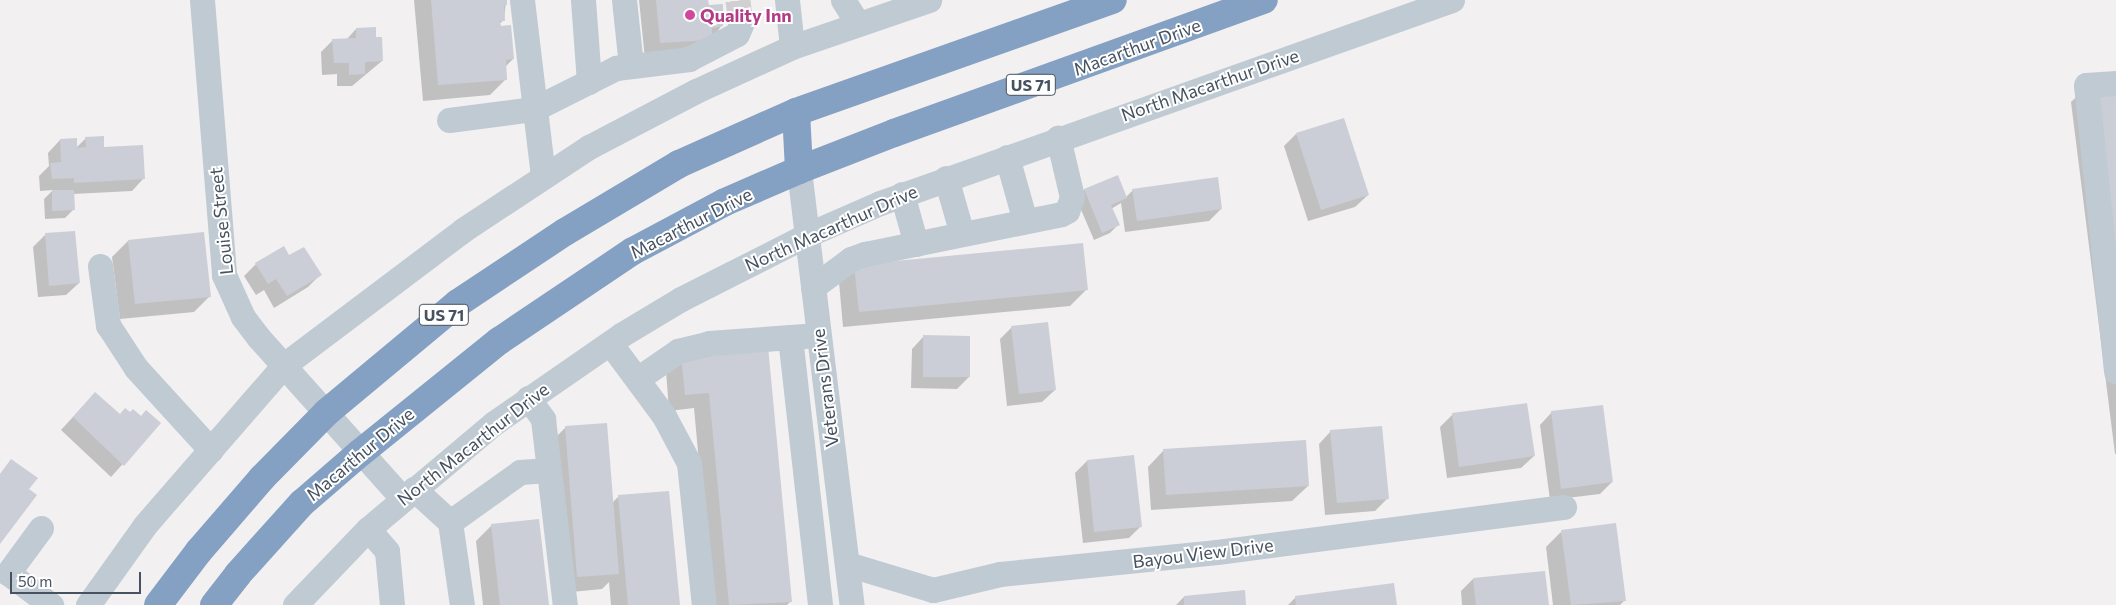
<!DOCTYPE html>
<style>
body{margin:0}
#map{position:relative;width:2116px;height:605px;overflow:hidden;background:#f2f0f0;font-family:Commissioner,sans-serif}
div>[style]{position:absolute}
.shadow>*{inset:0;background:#0003}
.building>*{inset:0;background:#cbced6}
.minor-tunnel>*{height:25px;margin-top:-12.5px;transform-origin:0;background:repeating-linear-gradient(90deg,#d0d0d3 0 25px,transparent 0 37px)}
.minor>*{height:25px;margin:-12.5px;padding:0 12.5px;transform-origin:12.5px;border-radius:12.5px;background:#bfcad3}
.highway>*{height:28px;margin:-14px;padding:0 14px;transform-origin:14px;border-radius:14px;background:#84a0c2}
.dots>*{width:14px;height:14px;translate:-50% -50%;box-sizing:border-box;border:2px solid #fff;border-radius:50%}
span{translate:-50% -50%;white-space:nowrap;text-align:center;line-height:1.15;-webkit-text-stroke:4px #fff;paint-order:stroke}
.shield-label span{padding:1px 4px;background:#fff;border:1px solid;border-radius:4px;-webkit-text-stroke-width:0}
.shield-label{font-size:16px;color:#46525f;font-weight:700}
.hotel-label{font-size:18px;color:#b23c85;font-weight:700}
.left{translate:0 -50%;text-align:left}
.street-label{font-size:18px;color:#46525f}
.scale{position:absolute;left:10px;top:572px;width:131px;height:22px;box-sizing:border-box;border:2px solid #46525f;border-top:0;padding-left:6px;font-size:15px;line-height:18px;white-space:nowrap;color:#46525f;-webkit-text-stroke:4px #fff;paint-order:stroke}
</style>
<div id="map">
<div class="shadow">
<i style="clip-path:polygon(414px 0,506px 0,504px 20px,499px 24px,513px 59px,505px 67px,506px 79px,490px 95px,423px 101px)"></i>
<i style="clip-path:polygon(639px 0,707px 0,708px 6px,722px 25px,711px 40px,645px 59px)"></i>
<i style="clip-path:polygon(356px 29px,375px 39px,382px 61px,352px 86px,337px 86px,337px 74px,322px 75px,321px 52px,333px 40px,346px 40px)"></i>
<i style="clip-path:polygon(2116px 84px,2116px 454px,2115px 454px,2071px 102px,2087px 87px)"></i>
<i style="clip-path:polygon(1296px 134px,1368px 195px,1355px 207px,1308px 221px,1284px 146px)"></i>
<i style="clip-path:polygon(86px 138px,144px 178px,132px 191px,73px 194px,73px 210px,65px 218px,45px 219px,44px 199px,53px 190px,40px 191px,39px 176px,49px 166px,48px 153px,60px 140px,76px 148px)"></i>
<i style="clip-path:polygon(1117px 177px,1126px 197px,1133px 190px,1221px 209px,1209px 221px,1125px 232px,1121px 203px,1111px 209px,1118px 225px,1110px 233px,1094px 240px,1076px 198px,1084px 190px)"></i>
<i style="clip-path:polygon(45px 235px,79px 283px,66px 295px,38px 297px,33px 247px)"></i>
<i style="clip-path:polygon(128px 241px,209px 297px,194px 312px,120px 319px,112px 257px)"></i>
<i style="clip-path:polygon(289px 257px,320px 275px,308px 287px,274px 308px,264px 290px,256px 295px,244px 276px,256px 264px)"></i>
<i style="clip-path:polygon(854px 266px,1086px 290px,1070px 306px,843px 327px,839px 282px)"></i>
<i style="clip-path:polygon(1012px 327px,1055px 390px,1042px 402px,1007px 406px,1000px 339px)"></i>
<i style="clip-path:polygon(924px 336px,969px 377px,957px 389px,911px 388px,912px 349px)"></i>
<i style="clip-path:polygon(767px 348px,791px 601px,787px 605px,712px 605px,694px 408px,669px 411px,666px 371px,682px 355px)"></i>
<i style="clip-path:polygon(83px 406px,119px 416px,140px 417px,159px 424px,111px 477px,61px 430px)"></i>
<i style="clip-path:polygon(1552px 412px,1612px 482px,1600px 494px,1550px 500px,1540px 425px)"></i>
<i style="clip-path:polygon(1452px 415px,1534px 456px,1521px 468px,1447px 478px,1440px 427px)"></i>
<i style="clip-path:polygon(606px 425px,612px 503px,618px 497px,679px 605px,611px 605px,609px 582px,602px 589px,561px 593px,549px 444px,565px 428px)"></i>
<i style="clip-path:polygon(1331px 431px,1387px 499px,1375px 511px,1325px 515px,1319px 444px)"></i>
<i style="clip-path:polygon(1163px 451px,1308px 486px,1292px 501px,1151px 510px,1148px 467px)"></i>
<i style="clip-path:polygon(1087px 461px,1141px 526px,1129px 538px,1083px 543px,1075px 473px)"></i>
<i style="clip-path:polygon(492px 525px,547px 605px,483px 605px,476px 541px)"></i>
<i style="clip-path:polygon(1561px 532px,1624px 601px,1620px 605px,1553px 605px,1546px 547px)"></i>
<i style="clip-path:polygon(1473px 579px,1548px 605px,1462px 605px,1461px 591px)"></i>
<i style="clip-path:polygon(1184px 597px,1245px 605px,1176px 605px)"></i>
<i style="clip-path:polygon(1296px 597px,1395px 605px,1288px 605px)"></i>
</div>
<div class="building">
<i style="clip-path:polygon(431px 0,507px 0,507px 5px,504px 5px,505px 21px,500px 21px,501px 26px,511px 25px,514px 59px,506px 60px,507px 80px,438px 85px)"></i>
<i style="clip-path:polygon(656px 0,708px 0,709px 5px,723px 4px,723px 26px,712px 28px,712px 40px,660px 43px)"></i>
<i style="clip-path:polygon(376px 27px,376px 37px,382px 37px,383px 61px,365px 62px,365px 74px,349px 75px,349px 63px,334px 63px,332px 39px,356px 38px,356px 28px)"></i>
<i style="clip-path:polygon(2116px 83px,2116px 311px,2086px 85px)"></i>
<i style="clip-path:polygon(1344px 118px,1369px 195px,1321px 210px,1296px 133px)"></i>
<i style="clip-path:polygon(104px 136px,104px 147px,143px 145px,145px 179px,74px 183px,74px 178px,52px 179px,50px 163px,61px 162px,60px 139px,77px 138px,77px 148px,86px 147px,85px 137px)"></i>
<i style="clip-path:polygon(1118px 175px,1127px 198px,1111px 205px,1120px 225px,1102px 233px,1084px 189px)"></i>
<i style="clip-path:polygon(1218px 177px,1222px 209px,1137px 221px,1132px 189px)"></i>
<i style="clip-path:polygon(52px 190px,74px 190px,75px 210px,52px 211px)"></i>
<i style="clip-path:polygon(75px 231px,80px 283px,49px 286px,45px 233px)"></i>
<i style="clip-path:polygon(204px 232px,211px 297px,135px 304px,128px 240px)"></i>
<i style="clip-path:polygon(1083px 243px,1088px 290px,859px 312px,854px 265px)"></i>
<i style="clip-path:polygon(284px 246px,289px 255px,304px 247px,322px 275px,287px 296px,276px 279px,268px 284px,255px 263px)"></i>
<i style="clip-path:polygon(1048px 322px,1056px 390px,1019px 394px,1011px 326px)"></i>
<i style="clip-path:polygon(923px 335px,970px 336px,970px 377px,923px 377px)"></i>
<i style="clip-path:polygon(768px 346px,792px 602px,729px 605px,709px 393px,685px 395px,681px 354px)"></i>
<i style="clip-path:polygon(95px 392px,120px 414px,125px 408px,130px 412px,133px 409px,141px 416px,146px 410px,161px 423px,124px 466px,73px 417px)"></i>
<i style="clip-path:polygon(1527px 403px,1535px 456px,1459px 467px,1452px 413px)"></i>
<i style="clip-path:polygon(1603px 405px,1613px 482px,1561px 489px,1551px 411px)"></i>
<i style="clip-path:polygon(607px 423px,619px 574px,577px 577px,565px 426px)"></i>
<i style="clip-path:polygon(1382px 426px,1389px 499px,1337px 503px,1330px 430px)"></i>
<i style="clip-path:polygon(1306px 440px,1309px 486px,1166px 495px,1163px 449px)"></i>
<i style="clip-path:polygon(1134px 455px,1142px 527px,1094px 532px,1087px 460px)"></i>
<i style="clip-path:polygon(11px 459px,38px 478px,29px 489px,37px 495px,0 544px,0 474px)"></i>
<i style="clip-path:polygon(669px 491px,680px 605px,628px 605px,618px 495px)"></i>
<i style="clip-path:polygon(539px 519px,549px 605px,500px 605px,491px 524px)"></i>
<i style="clip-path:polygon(1616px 523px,1626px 601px,1571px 605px,1561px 530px)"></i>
<i style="clip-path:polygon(1545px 571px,1549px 605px,1476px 605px,1473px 578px)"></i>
<i style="clip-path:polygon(1394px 583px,1397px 605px,1296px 605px,1295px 596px)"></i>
<i style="clip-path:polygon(1245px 590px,1246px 605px,1184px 605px,1184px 596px)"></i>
</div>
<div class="minor-tunnel">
<i style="left:738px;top:0;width:25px;rotate:83deg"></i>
</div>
<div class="minor">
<i style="left:202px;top:0;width:276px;rotate:85.4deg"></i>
<i style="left:224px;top:275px;width:46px;rotate:65.7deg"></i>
<i style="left:243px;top:317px;width:26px;rotate:53deg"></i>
<i style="left:259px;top:338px;width:216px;rotate:48.2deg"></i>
<i style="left:522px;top:0;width:178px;rotate:83.2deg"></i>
<i style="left:583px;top:0;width:82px;rotate:85.8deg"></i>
<i style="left:624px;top:0;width:66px;rotate:83.9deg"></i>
<i style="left:787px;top:0;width:47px;rotate:83.9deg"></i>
<i style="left:843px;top:0;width:28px;rotate:58deg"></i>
<i style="left:2116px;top:83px;width:30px;rotate:176deg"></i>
<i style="left:2086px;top:85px;width:288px;rotate:84deg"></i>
<i style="left:449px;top:120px;width:86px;rotate:-7.4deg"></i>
<i style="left:534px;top:109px;width:92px;rotate:-26.6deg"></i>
<i style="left:616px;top:68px;width:74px;rotate:-7deg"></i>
<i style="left:689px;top:59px;width:54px;rotate:-27.5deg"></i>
<i style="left:737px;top:34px;width:10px;rotate:-66deg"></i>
<i style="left:1007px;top:157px;width:66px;rotate:74.3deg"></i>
<i style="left:799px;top:170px;width:438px;rotate:83.1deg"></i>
<i style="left:946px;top:178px;width:58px;rotate:74.1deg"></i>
<i style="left:902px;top:194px;width:52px;rotate:74.4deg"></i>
<i style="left:100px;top:266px;width:60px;rotate:82.3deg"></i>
<i style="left:108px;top:325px;width:51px;rotate:56.9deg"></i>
<i style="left:136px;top:368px;width:111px;rotate:47.6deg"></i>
<i style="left:813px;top:287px;width:47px;rotate:-36.4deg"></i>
<i style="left:851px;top:259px;width:15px;rotate:-20deg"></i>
<i style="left:865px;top:254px;width:200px;rotate:-11.5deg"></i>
<i style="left:1061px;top:214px;width:7px;rotate:-27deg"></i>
<i style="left:1067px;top:211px;width:15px;rotate:-70deg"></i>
<i style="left:1072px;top:197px;width:61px;rotate:-103.3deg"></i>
<i style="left:790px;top:337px;width:270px;rotate:83.6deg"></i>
<i style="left:610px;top:343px;width:91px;rotate:53.5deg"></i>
<i style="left:664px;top:416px;width:53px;rotate:62deg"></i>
<i style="left:689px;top:463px;width:143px;rotate:84deg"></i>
<i style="left:637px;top:379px;width:50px;rotate:-34.3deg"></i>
<i style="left:678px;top:351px;width:32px;rotate:-14deg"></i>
<i style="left:709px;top:343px;width:96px;rotate:-4.2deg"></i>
<i style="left:528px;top:398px;width:26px;rotate:54deg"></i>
<i style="left:543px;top:419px;width:187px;rotate:83.3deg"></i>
<i style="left:414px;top:489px;width:49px;rotate:42.5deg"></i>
<i style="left:450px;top:522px;width:84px;rotate:81.8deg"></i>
<i style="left:450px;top:522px;width:86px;rotate:-35.5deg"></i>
<i style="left:520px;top:472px;width:28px;rotate:-4deg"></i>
<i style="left:41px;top:528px;width:56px;rotate:126.3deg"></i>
<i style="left:8px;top:573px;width:54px;rotate:36.7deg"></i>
<i style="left:368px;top:529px;width:29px;rotate:49deg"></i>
<i style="left:387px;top:551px;width:54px;rotate:84.7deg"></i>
<i style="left:847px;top:564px;width:90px;rotate:16.8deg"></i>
<i style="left:933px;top:590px;width:69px;rotate:-13.4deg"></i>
<i style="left:1000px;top:574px;width:218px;rotate:-5.8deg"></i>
<i style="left:1217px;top:552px;width:350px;rotate:-7.4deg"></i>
<i style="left:88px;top:605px;width:98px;rotate:-54.5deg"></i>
<i style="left:145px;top:525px;width:212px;rotate:-49deg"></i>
<i style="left:284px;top:365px;width:224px;rotate:-37deg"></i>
<i style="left:463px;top:230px;width:151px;rotate:-33.4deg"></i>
<i style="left:589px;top:147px;width:121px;rotate:-27.6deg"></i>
<i style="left:696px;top:91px;width:106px;rotate:-24.6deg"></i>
<i style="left:792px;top:47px;width:145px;rotate:-18.9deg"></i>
<i style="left:295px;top:605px;width:105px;rotate:-46.2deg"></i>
<i style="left:368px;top:529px;width:165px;rotate:-40.1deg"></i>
<i style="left:494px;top:423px;width:155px;rotate:-34.7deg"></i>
<i style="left:621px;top:335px;width:70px;rotate:-31deg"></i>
<i style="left:681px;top:299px;width:141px;rotate:-26.9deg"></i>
<i style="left:807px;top:235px;width:80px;rotate:-23.7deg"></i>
<i style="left:880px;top:203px;width:607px;rotate:-19.54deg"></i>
</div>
<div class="highway">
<i style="left:796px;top:112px;width:58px;rotate:87deg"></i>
<i style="left:158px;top:605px;width:68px;rotate:-52.8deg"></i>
<i style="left:199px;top:551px;width:96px;rotate:-49.2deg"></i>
<i style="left:262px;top:478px;width:93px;rotate:-45.4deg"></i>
<i style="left:327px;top:412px;width:170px;rotate:-39.8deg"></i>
<i style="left:458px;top:303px;width:128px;rotate:-33.6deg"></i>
<i style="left:565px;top:232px;width:133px;rotate:-30.8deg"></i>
<i style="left:679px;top:164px;width:128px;rotate:-24deg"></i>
<i style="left:796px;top:112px;width:336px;rotate:-19.5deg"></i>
<i style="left:214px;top:605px;width:39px;rotate:-52deg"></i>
<i style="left:238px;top:574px;width:96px;rotate:-48deg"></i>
<i style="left:302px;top:503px;width:77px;rotate:-40.8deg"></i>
<i style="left:360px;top:453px;width:179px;rotate:-38.9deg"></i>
<i style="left:499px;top:341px;width:161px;rotate:-33.9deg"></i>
<i style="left:633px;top:251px;width:104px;rotate:-28deg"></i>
<i style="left:725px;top:202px;width:81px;rotate:-23.4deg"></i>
<i style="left:799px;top:170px;width:102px;rotate:-21.3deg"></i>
<i style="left:894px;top:133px;width:393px;rotate:-19.8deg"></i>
</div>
<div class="dots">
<i style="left:690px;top:15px;background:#d1479c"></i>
</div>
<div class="shield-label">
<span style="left:1031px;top:85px">US 71</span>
<span style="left:444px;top:315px">US 71</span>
</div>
<div class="hotel-label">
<span class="left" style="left:700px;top:15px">Quality Inn</span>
</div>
<div class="street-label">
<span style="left:1137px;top:47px;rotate:-20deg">Macarthur Drive</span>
<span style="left:1210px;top:85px;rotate:-19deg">North Macarthur Drive</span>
<span style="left:221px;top:221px;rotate:-96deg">Louise Street</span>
<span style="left:691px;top:223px;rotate:-27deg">Macarthur Drive</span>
<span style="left:831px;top:228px;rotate:-24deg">North Macarthur Drive</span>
<span style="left:825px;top:388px;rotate:-97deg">Veterans Drive</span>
<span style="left:473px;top:444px;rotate:-38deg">North Macarthur Drive</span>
<span style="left:360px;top:454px;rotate:-40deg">Macarthur Drive</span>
<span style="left:1203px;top:553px;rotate:-7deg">Bayou View Drive</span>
</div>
<div class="scale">50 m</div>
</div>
